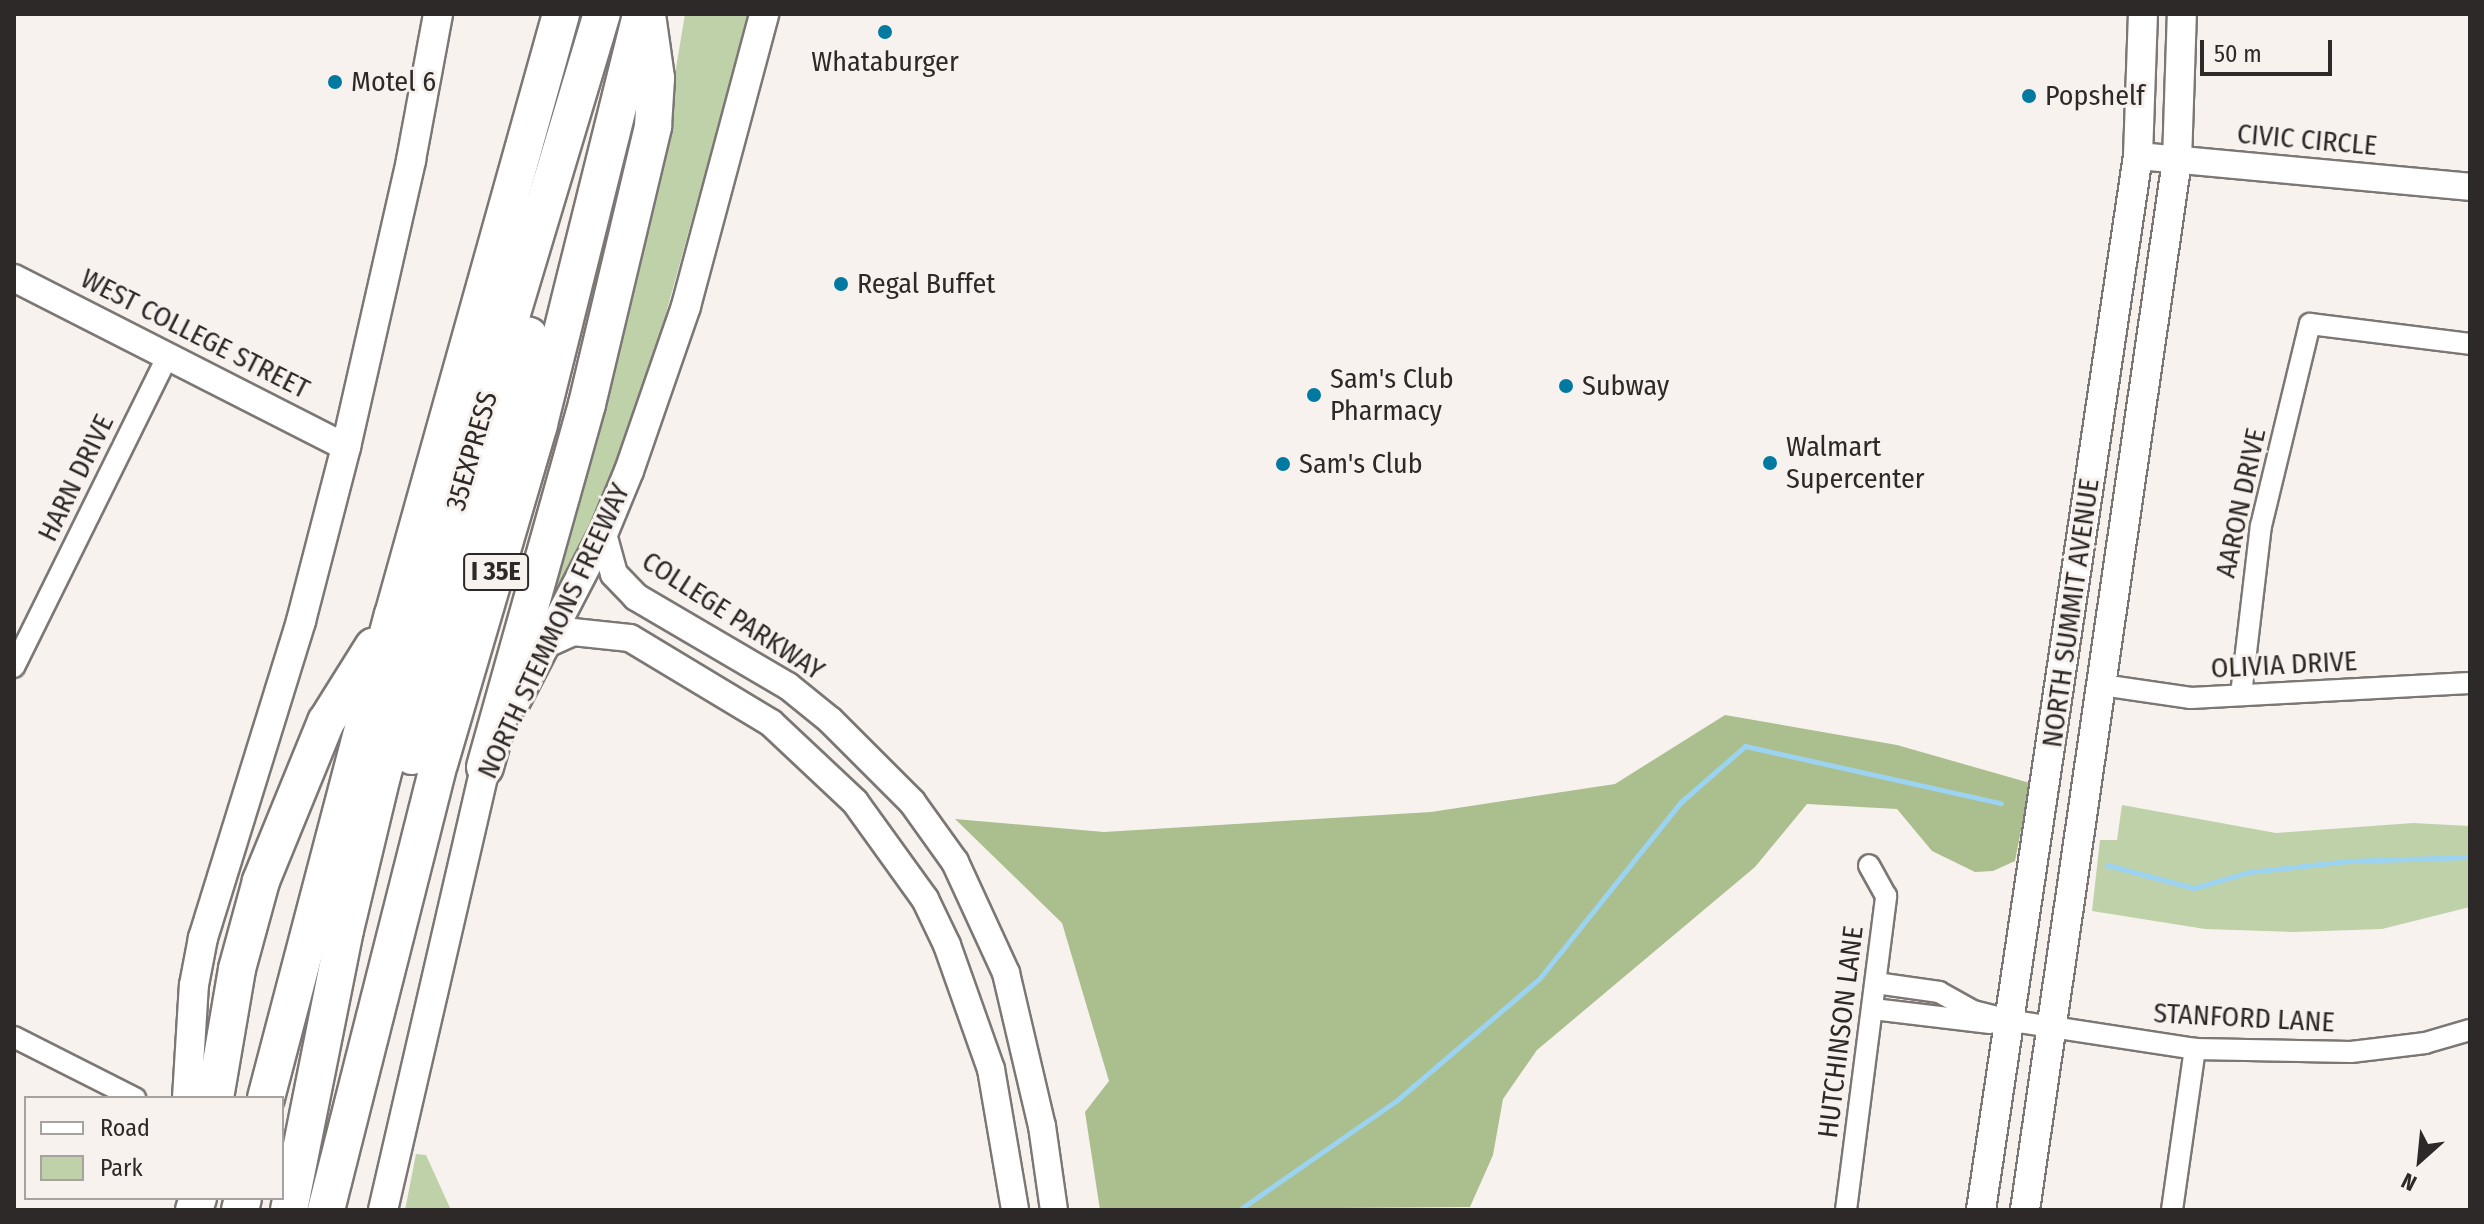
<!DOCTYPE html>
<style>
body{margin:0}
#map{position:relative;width:2484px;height:1224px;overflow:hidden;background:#f8f2ef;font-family:"Fira Sans Condensed",sans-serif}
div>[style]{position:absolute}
.green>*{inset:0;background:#bfd1a9}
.forest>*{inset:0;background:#aabf8d}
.stream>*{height:5px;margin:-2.5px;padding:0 2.5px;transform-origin:2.5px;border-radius:2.5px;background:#9bd3f1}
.roads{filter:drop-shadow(2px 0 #7c7774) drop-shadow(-2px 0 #7c7774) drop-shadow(0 2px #7c7774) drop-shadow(0 -2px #7c7774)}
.minor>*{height:20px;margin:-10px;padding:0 10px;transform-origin:10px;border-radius:10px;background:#fff}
.tertiary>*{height:26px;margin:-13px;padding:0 13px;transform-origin:13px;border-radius:13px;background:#fff}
.secondary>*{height:28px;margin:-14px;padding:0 14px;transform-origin:14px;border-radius:14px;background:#fff}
.motorway>*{height:36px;margin:-18px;padding:0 18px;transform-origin:18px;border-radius:18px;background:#fff}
.dots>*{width:22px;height:22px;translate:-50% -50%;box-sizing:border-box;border:4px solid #f8f2ef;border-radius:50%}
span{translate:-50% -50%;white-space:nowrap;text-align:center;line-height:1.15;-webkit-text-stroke:6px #f8f2ef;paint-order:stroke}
.shield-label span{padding:2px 6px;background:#f8f2ef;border:2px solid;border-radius:6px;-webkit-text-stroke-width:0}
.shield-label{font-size:26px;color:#2c2928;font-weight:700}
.poi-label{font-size:28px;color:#2c2928}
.left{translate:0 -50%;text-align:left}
.street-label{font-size:28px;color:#2c2928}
.frame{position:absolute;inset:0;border:16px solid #2c2928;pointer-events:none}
.legend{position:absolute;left:24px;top:1096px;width:260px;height:104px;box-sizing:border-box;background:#f8f2ef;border:2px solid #a6a29f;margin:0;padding:10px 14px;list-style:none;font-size:24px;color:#2c2928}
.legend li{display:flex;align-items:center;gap:16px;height:40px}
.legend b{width:40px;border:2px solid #a6a29f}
.north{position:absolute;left:2380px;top:1120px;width:80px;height:80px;-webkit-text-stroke:6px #f8f2ef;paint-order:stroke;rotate:207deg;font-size:22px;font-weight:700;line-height:32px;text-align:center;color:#2c2928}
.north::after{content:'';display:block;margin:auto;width:28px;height:36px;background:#2c2928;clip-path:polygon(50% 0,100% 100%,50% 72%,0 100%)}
.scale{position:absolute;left:2200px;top:40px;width:132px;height:36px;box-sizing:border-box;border:4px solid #2c2928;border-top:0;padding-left:10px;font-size:24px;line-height:28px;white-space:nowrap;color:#2c2928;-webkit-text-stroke:6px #f8f2ef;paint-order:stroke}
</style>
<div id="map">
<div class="green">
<i style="clip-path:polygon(685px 14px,749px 14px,655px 353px,614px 480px,544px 610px,664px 140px)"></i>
<i style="clip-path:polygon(2122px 805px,2276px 833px,2413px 823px,2470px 826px,2470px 907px,2382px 929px,2294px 932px,2205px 929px,2092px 911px,2100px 840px,2117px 840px)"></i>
<i style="clip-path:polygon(416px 1154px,426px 1155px,451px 1210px,405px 1210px)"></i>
</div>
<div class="forest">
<i style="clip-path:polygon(1725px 715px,1897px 745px,2030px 783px,2015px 861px,1993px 871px,1975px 872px,1932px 851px,1897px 809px,1807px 804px,1755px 867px,1537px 1050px,1503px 1099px,1493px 1155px,1470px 1207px,1100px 1210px,1085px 1112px,1109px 1081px,1062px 923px,955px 819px,1104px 832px,1431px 812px,1615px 784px)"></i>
</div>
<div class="stream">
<i style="left:2107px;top:865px;width:90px;rotate:14.8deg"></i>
<i style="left:2194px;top:888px;width:57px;rotate:-16.2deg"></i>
<i style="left:2249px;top:872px;width:100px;rotate:-6.3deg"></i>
<i style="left:2348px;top:861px;width:122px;rotate:-1.9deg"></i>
<i style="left:1239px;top:1210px;width:191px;rotate:-34.8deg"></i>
<i style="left:1396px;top:1101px;width:188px;rotate:-40.5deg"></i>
<i style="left:1539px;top:979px;width:227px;rotate:-51.3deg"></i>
<i style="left:1681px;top:802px;width:85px;rotate:-41.2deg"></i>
<i style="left:1745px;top:746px;width:262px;rotate:12.6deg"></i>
</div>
<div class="roads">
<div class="minor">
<i style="left:14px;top:667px;width:347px;rotate:-63.7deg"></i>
<i style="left:2102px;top:685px;width:90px;rotate:8.3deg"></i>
<i style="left:2191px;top:698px;width:279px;rotate:-3.1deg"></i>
<i style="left:2241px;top:695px;width:170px;rotate:-83.3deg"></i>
<i style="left:2261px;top:526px;width:208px;rotate:-76.4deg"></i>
<i style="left:2310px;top:324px;width:161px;rotate:7.1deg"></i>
<i style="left:1876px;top:983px;width:64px;rotate:8.1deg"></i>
<i style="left:1939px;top:992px;width:39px;rotate:29deg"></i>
<i style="left:1973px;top:1011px;width:41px;rotate:14deg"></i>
<i style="left:2013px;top:1021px;width:184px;rotate:8.7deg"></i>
<i style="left:2195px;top:1049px;width:156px;rotate:1.1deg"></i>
<i style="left:2351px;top:1052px;width:75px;rotate:-6.9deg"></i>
<i style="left:2425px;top:1043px;width:47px;rotate:-16.1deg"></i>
<i style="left:1873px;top:1009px;width:118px;rotate:6.8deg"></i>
<i style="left:14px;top:1037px;width:136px;rotate:26.8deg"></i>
<i style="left:1846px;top:1210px;width:317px;rotate:-82.7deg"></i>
<i style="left:1886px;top:896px;width:35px;rotate:-119deg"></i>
<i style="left:2172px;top:1210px;width:163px;rotate:-81.9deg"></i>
</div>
<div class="tertiary">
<i style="left:2138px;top:156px;width:333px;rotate:5.3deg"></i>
<i style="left:14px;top:278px;width:373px;rotate:27deg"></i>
<i style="left:603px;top:534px;width:41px;rotate:74.6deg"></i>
<i style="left:614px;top:574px;width:32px;rotate:46deg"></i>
<i style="left:636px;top:597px;width:176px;rotate:30.4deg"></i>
<i style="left:788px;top:686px;width:54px;rotate:39deg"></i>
<i style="left:830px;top:720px;width:116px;rotate:45deg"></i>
<i style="left:912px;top:802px;width:74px;rotate:54.4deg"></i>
<i style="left:955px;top:862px;width:122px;rotate:65.3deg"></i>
<i style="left:1006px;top:973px;width:157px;rotate:76.8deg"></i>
<i style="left:1042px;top:1126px;width:85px;rotate:81.9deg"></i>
<i style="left:542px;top:646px;width:34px;rotate:-24deg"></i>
<i style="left:573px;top:632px;width:57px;rotate:6deg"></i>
<i style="left:630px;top:638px;width:165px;rotate:31.1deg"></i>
<i style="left:771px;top:723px;width:115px;rotate:43.2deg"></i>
<i style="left:855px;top:802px;width:120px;rotate:54.2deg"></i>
<i style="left:925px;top:899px;width:51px;rotate:64.4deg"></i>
<i style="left:947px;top:945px;width:132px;rotate:70.5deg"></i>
<i style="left:991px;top:1069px;width:143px;rotate:80.3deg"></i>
</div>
<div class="secondary">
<i style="left:515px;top:703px;width:191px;rotate:-62.5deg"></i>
<i style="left:603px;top:534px;width:68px;rotate:-67.6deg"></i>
<i style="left:629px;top:471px;width:175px;rotate:-70.9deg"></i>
<i style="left:686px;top:306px;width:302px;rotate:-75deg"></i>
<i style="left:187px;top:1098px;width:113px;rotate:-86.5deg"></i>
<i style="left:194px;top:985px;width:48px;rotate:-79.2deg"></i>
<i style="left:203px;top:938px;width:332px;rotate:-72.8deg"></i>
<i style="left:301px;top:621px;width:180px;rotate:-75.5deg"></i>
<i style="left:346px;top:447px;width:294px;rotate:-77.2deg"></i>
<i style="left:411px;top:160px;width:148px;rotate:-79.5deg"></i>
<i style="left:383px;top:1210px;width:455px;rotate:-77deg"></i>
<i style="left:485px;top:767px;width:21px;rotate:-67deg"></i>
<i style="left:1981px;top:1210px;width:1066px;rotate:-81.53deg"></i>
<i style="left:2138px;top:156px;width:142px;rotate:-88deg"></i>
<i style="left:2025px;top:1210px;width:1060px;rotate:-81.76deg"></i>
<i style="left:2177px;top:161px;width:147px;rotate:-88.1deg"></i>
</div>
<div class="motorway">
<i style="left:412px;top:756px;width:164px;rotate:-72.6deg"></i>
<i style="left:461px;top:600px;width:273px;rotate:-75.6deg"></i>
<i style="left:485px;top:767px;width:377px;rotate:-74.3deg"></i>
<i style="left:587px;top:404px;width:286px;rotate:-76.6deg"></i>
<i style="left:653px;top:126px;width:48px;rotate:-86.4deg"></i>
<i style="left:656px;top:78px;width:64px;rotate:-98.1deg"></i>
<i style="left:215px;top:1098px;width:131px;rotate:-80.3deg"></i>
<i style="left:237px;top:969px;width:91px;rotate:-74.7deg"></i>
<i style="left:261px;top:881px;width:172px;rotate:-67.8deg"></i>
<i style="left:326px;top:722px;width:89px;rotate:-57.9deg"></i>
<i style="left:266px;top:1098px;width:499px;rotate:-75.3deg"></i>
<i style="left:393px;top:615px;width:624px;rotate:-74.38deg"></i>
<i style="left:194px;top:1210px;width:13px;rotate:-72deg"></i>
<i style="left:240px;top:1210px;width:12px;rotate:-76deg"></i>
<i style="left:289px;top:1210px;width:286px;rotate:-78.7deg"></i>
<i style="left:345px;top:930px;width:158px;rotate:-76.5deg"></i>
<i style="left:382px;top:776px;width:380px;rotate:-74.6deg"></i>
<i style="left:483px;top:410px;width:413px;rotate:-73.3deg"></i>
<i style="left:326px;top:1210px;width:463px;rotate:-75.8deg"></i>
<i style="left:440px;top:761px;width:351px;rotate:-73.6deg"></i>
<i style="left:539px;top:424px;width:422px;rotate:-76deg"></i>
</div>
</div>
<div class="dots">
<i style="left:885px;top:32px;background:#0279a1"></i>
<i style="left:335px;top:82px;background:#0279a1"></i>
<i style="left:2029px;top:96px;background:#0279a1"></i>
<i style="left:841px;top:284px;background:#0279a1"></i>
<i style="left:1566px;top:386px;background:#0279a1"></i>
<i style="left:1314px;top:395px;background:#0279a1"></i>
<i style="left:1770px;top:463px;background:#0279a1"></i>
<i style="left:1283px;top:464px;background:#0279a1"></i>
</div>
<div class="shield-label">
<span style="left:496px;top:572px">I 35E</span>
</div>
<div class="poi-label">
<span style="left:885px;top:62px">Whataburger</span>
<span class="left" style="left:351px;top:82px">Motel 6</span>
<span class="left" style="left:2045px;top:96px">Popshelf</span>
<span class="left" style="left:857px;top:284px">Regal Buffet</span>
<span class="left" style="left:1330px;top:395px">Sam's Club<br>Pharmacy</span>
<span class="left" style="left:1582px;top:386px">Subway</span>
<span class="left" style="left:1786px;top:463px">Walmart<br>Supercenter</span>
<span class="left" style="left:1299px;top:464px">Sam's Club</span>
</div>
<div class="street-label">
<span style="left:2307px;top:140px;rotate:5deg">CIVIC CIRCLE</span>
<span style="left:195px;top:334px;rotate:27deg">WEST COLLEGE STREET</span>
<span style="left:472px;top:451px;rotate:-74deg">35EXPRESS</span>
<span style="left:76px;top:478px;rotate:-64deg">HARN DRIVE</span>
<span style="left:2241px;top:503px;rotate:-78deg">AARON DRIVE</span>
<span style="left:2071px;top:613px;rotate:-82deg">NORTH SUMMIT AVENUE</span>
<span style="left:733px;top:616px;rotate:33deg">COLLEGE PARKWAY</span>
<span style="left:554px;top:631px;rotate:-65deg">NORTH STEMMONS FREEWAY</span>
<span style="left:2284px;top:665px;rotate:-3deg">OLIVIA DRIVE</span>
<span style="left:2244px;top:1018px;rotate:3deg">STANFORD LANE</span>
<span style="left:1841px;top:1032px;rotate:-83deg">HUTCHINSON LANE</span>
</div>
<div class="frame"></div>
<ul class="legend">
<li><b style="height:10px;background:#fff"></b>Road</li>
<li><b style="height:22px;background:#bfd1a9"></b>Park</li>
</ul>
<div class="north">N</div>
<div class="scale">50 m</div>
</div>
